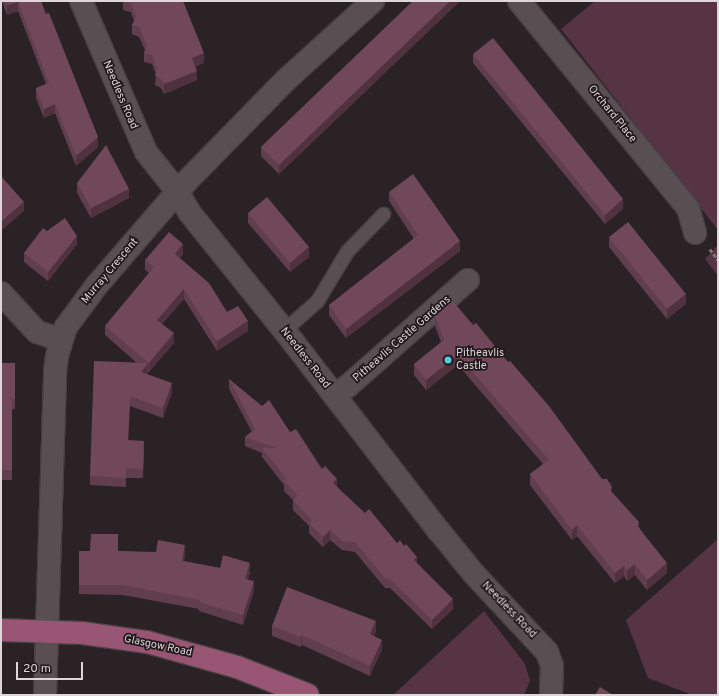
<!DOCTYPE html>
<style>
body{margin:0}
#map{position:relative;width:719px;height:696px;overflow:hidden;background:#2b2225;font-family:Overpass,sans-serif}
div>[style]{position:absolute}
.green>*{inset:0;background:#573443}
.path>*{height:2.5px;margin-top:-1.25px;transform-origin:0;background:repeating-linear-gradient(90deg,#7d7678 0 4px,transparent 0 6px)}
.roads{filter:drop-shadow(1px 0 #484043) drop-shadow(-1px 0 #484043) drop-shadow(0 1px #484043) drop-shadow(0 -1px #484043)}
.lane>*{height:13px;margin:-6.5px;padding:0 6.5px;transform-origin:6.5px;border-radius:6.5px;background:#594e52}
.street>*{height:22px;margin:-11px;padding:0 11px;transform-origin:11px;border-radius:11px;background:#594e52}
.primary>*{height:22px;margin:-11px;padding:0 11px;transform-origin:11px;border-radius:11px;background:#995574}
.wall>*{inset:0;background:#613e4d}
.shaded-wall>*{inset:0;background:#4f323e}
.building>*{inset:0;background:#714859}
.dots>*{width:11px;height:11px;translate:-50% -50%;box-sizing:border-box;border:2px solid #21181c;border-radius:50%}
span{translate:-50% -50%;white-space:nowrap;text-align:center;line-height:1.15;-webkit-text-stroke:3.5px #21181c;paint-order:stroke}
.street-label{font-size:11px;color:#ddd7d9}
.poi-label{font-size:11px;color:#ddd7d9}
.left{translate:0 -50%;text-align:left}
.frame{position:absolute;inset:0;border:2px solid #ddd7d9;pointer-events:none}
.scale{position:absolute;left:16px;top:662px;width:67px;height:18px;box-sizing:border-box;border:2px solid #ddd7d9;border-top:0;padding-left:5px;font-size:12px;line-height:14px;white-space:nowrap;color:#ddd7d9;-webkit-text-stroke:3px #21181c;paint-order:stroke}
</style>
<div id="map">
<div class="green">
<i style="clip-path:polygon(595px 1px,718px 1px,718px 230px,561px 29px)"></i>
<i style="clip-path:polygon(718px 245px,718px 276px,705px 259px)"></i>
<i style="clip-path:polygon(718px 539px,718px 695px,692px 695px,648px 678px,626px 620px)"></i>
<i style="clip-path:polygon(484px 611px,525px 664px,530px 681px,524px 695px,393px 695px)"></i>
</div>
<div class="path">
<i style="left:710px;top:249px;width:14px;rotate:54deg"></i>
</div>
<div class="roads">
<div class="lane">
<i style="left:284px;top:330px;width:44px;rotate:-41.3deg"></i>
<i style="left:317px;top:301px;width:58px;rotate:-59deg"></i>
<i style="left:347px;top:251px;width:52px;rotate:-45.8deg"></i>
</div>
<div class="street">
<i style="left:81px;top:1px;width:164px;rotate:66.7deg"></i>
<i style="left:146px;top:152px;width:50px;rotate:51.5deg"></i>
<i style="left:177px;top:191px;width:24px;rotate:60deg"></i>
<i style="left:189px;top:212px;width:151px;rotate:51.2deg"></i>
<i style="left:284px;top:330px;width:254px;rotate:52.4deg"></i>
<i style="left:439px;top:531px;width:55px;rotate:50.9deg"></i>
<i style="left:474px;top:574px;width:107px;rotate:46.9deg"></i>
<i style="left:547px;top:652px;width:15px;rotate:70deg"></i>
<i style="left:552px;top:666px;width:29px;rotate:92deg"></i>
<i style="left:519px;top:1px;width:267px;rotate:50.8deg"></i>
<i style="left:688px;top:208px;width:26px;rotate:74deg"></i>
<i style="left:1px;top:293px;width:53px;rotate:47.3deg"></i>
<i style="left:37px;top:332px;width:25px;rotate:18deg"></i>
<i style="left:335px;top:395px;width:16px;rotate:-35deg"></i>
<i style="left:348px;top:386px;width:160px;rotate:-41.5deg"></i>
<i style="left:45px;top:695px;width:323px;rotate:-88.2deg"></i>
<i style="left:55px;top:372px;width:16px;rotate:-83deg"></i>
<i style="left:57px;top:356px;width:30px;rotate:-73deg"></i>
<i style="left:66px;top:327px;width:52px;rotate:-53.6deg"></i>
<i style="left:97px;top:285px;width:136px;rotate:-49.2deg"></i>
<i style="left:186px;top:182px;width:144px;rotate:-45.6deg"></i>
<i style="left:287px;top:79px;width:116px;rotate:-42.2deg"></i>
</div>
<div class="primary">
<i style="left:1px;top:630px;width:81px;rotate:2.1deg"></i>
<i style="left:82px;top:633px;width:66px;rotate:7.9deg"></i>
<i style="left:147px;top:642px;width:93px;rotate:15.5deg"></i>
<i style="left:237px;top:667px;width:76px;rotate:21.5deg"></i>
</div>
</div>
<div class="wall">
<i style="clip-path:polygon(2px 1px,41px 1px,98px 147px,76px 166px,55px 113px,44px 118px,36px 98px,36px 88px,46px 84px,18px 11px,7px 15px)"></i>
<i style="clip-path:polygon(123px 1px,183px 1px,204px 63px,195px 67px,197px 80px,164px 94px,161px 88px,155px 85px,156px 74px,152px 64px,144px 62px,144px 53px,145px 50px,139px 37px,132px 34px,132px 25px,134px 21px,131px 12px,123px 10px)"></i>
<i style="clip-path:polygon(413px 1px,460px 1px,279px 174px,261px 156px,261px 147px)"></i>
<i style="clip-path:polygon(473px 54px,623px 209px,605px 224px,473px 63px)"></i>
<i style="clip-path:polygon(77px 183px,129px 198px,91px 218px,77px 193px)"></i>
<i style="clip-path:polygon(389px 192px,460px 251px,346px 338px,329px 315px,329px 305px,414px 239px,389px 201px)"></i>
<i style="clip-path:polygon(248px 213px,309px 257px,290px 272px,248px 223px)"></i>
<i style="clip-path:polygon(47px 231px,77px 244px,48px 281px,24px 262px,24px 253px)"></i>
<i style="clip-path:polygon(609px 237px,686px 304px,667px 319px,609px 247px)"></i>
<i style="clip-path:polygon(183px 254px,180px 258px,227px 312px,248px 331px,217px 351px,184px 299px,162px 324px,174px 343px,147px 374px,172px 392px,163px 418px,130px 406px,128px 440px,144px 451px,143px 478px,126px 478px,126px 487px,90px 485px,90px 476px,137px 363px,105px 335px,105px 326px,149px 273px,145px 270px,145px 260px)"></i>
<i style="clip-path:polygon(435px 316px,612px 493px,639px 527px,667px 573px,647px 590px,635px 575px,627px 581px,624px 576px,615px 583px,577px 536px,572px 540px,530px 485px,530px 474px,543px 464px,458px 365px,426px 390px,414px 375px,414px 364px,441px 342px,435px 326px)"></i>
<i style="clip-path:polygon(1px 363px,15px 363px,15px 409px,12px 409px,12px 480px,1px 480px)"></i>
<i style="clip-path:polygon(229px 379px,290px 432px,337px 488px,397px 543px,417px 564px,453px 609px,432px 629px,390px 588px,385px 588px,355px 552px,342px 550px,330px 540px,323px 547px,309px 533px,309px 526px,293px 510px,293px 500px,284px 491px,284px 485px,262px 457px,262px 453px,245px 446px,245px 437px,252px 432px,229px 389px)"></i>
<i style="clip-path:polygon(79px 551px,118px 551px,185px 554px,184px 561px,220px 568px,250px 572px,248px 580px,254px 591px,243px 625px,199px 611px,199px 609px,123px 595px,79px 594px)"></i>
<i style="clip-path:polygon(272px 626px,376px 631px,374px 636px,382px 649px,370px 676px,302px 645px,301px 647px,272px 636px)"></i>
</div>
<div class="shaded-wall">
<i style="clip-path:polygon(450px 1px,460px 1px,279px 174px,279px 165px)"></i>
<i style="clip-path:polygon(18px 2px,18px 11px,7px 15px,7px 5px)"></i>
<i style="clip-path:polygon(204px 53px,204px 63px,192px 68px,192px 58px)"></i>
<i style="clip-path:polygon(197px 71px,197px 80px,164px 94px,164px 84px)"></i>
<i style="clip-path:polygon(55px 104px,55px 113px,44px 118px,44px 109px)"></i>
<i style="clip-path:polygon(98px 137px,98px 147px,76px 166px,76px 156px)"></i>
<i style="clip-path:polygon(129px 189px,129px 198px,91px 218px,91px 208px)"></i>
<i style="clip-path:polygon(623px 199px,623px 209px,605px 224px,605px 215px)"></i>
<i style="clip-path:polygon(24px 202px,24px 211px,1px 231px,1px 222px)"></i>
<i style="clip-path:polygon(77px 236px,77px 244px,48px 281px,48px 272px)"></i>
<i style="clip-path:polygon(460px 241px,460px 251px,346px 338px,346px 329px)"></i>
<i style="clip-path:polygon(183px 244px,183px 254px,175px 263px,175px 254px)"></i>
<i style="clip-path:polygon(309px 247px,309px 257px,290px 272px,290px 263px)"></i>
<i style="clip-path:polygon(184px 289px,184px 299px,157px 329px,157px 320px)"></i>
<i style="clip-path:polygon(686px 294px,686px 304px,667px 319px,667px 309px)"></i>
<i style="clip-path:polygon(248px 321px,248px 331px,217px 351px,217px 341px)"></i>
<i style="clip-path:polygon(174px 333px,174px 343px,149px 372px,149px 363px)"></i>
<i style="clip-path:polygon(458px 355px,458px 365px,426px 390px,426px 380px)"></i>
<i style="clip-path:polygon(148px 363px,148px 373px,141px 381px,141px 372px)"></i>
<i style="clip-path:polygon(172px 383px,172px 392px,163px 418px,163px 408px)"></i>
<i style="clip-path:polygon(130px 396px,130px 406px,128px 450px,128px 440px)"></i>
<i style="clip-path:polygon(337px 479px,337px 488px,333px 483px)"></i>
<i style="clip-path:polygon(577px 525px,577px 536px,572px 540px,572px 530px)"></i>
<i style="clip-path:polygon(330px 530px,330px 540px,323px 547px,323px 537px)"></i>
<i style="clip-path:polygon(185px 545px,185px 554px,182px 570px,182px 561px)"></i>
<i style="clip-path:polygon(417px 557px,417px 567px,414px 560px)"></i>
<i style="clip-path:polygon(250px 563px,250px 572px,245px 588px,245px 579px)"></i>
<i style="clip-path:polygon(667px 563px,667px 573px,647px 590px,647px 580px)"></i>
<i style="clip-path:polygon(635px 564px,635px 575px,627px 581px,627px 570px)"></i>
<i style="clip-path:polygon(624px 566px,624px 576px,615px 583px,615px 573px)"></i>
<i style="clip-path:polygon(254px 581px,254px 591px,243px 625px,243px 615px)"></i>
<i style="clip-path:polygon(453px 599px,453px 609px,432px 629px,432px 620px)"></i>
<i style="clip-path:polygon(376px 621px,376px 631px,370px 644px,370px 634px)"></i>
<i style="clip-path:polygon(302px 635px,302px 645px,301px 647px,301px 637px)"></i>
<i style="clip-path:polygon(382px 640px,382px 649px,370px 676px,370px 666px)"></i>
</div>
<div class="building">
<i style="clip-path:polygon(5px 1px,41px 1px,45px 14px,49px 13px,98px 137px,76px 156px,55px 104px,44px 109px,36px 88px,49px 83px,18px 2px,7px 5px)"></i>
<i style="clip-path:polygon(125px 1px,183px 1px,204px 53px,192px 58px,197px 71px,164px 84px,161px 79px,155px 75px,157px 69px,152px 55px,144px 53px,147px 46px,139px 27px,132px 25px,136px 17px,131px 3px)"></i>
<i style="clip-path:polygon(413px 1px,450px 1px,279px 165px,261px 147px)"></i>
<i style="clip-path:polygon(493px 38px,623px 199px,605px 215px,473px 54px)"></i>
<i style="clip-path:polygon(106px 145px,129px 189px,91px 208px,77px 183px)"></i>
<i style="clip-path:polygon(413px 174px,460px 241px,346px 329px,329px 305px,418px 235px,389px 192px)"></i>
<i style="clip-path:polygon(1px 176px,24px 202px,1px 222px)"></i>
<i style="clip-path:polygon(267px 197px,309px 247px,290px 263px,248px 213px)"></i>
<i style="clip-path:polygon(65px 218px,77px 236px,48px 272px,24px 253px,43px 228px,47px 231px)"></i>
<i style="clip-path:polygon(628px 222px,686px 294px,667px 309px,609px 237px)"></i>
<i style="clip-path:polygon(169px 232px,183px 244px,175px 254px,209px 283px,227px 312px,238px 306px,248px 321px,217px 341px,184px 289px,157px 320px,174px 333px,149px 363px,105px 326px,154px 267px,145px 260px)"></i>
<i style="clip-path:polygon(452px 300px,473px 325px,476px 323px,508px 362px,510px 361px,549px 406px,602px 479px,607px 479px,612px 487px,611px 491px,639px 522px,638px 527px,667px 563px,647px 580px,635px 564px,627px 570px,624px 566px,615px 573px,577px 525px,572px 530px,530px 474px,549px 460px,458px 355px,426px 380px,414px 364px,444px 340px,435px 316px)"></i>
<i style="clip-path:polygon(94px 361px,148px 363px,141px 372px,172px 383px,163px 408px,130px 396px,128px 440px,144px 441px,143px 469px,126px 468px,126px 478px,90px 476px)"></i>
<i style="clip-path:polygon(1px 363px,15px 363px,15px 399px,12px 399px,12px 470px,1px 470px)"></i>
<i style="clip-path:polygon(229px 379px,262px 406px,269px 400px,290px 432px,296px 429px,322px 469px,325px 466px,337px 479px,333px 483px,365px 513px,369px 509px,397px 543px,400px 540px,404px 546px,406px 544px,417px 557px,414px 560px,453px 599px,432px 620px,390px 579px,385px 578px,355px 542px,342px 541px,330px 530px,323px 537px,309px 523px,312px 520px,293px 500px,298px 496px,284px 481px,287px 479px,262px 448px,277px 448px,245px 437px,255px 429px)"></i>
<i style="clip-path:polygon(91px 534px,118px 534px,118px 551px,156px 552px,158px 540px,185px 545px,182px 561px,220px 568px,223px 555px,250px 563px,245px 579px,254px 581px,243px 615px,199px 602px,199px 600px,123px 585px,79px 585px,79px 551px,90px 551px)"></i>
<i style="clip-path:polygon(287px 587px,376px 621px,370px 634px,382px 640px,370px 666px,302px 635px,301px 637px,272px 626px)"></i>
<i style="clip-path:polygon(600px 687px,613px 695px,595px 695px)"></i>
</div>
<div class="dots">
<i style="left:448px;top:360px;background:#52ccd6"></i>
</div>
<div class="street-label">
<span style="left:120px;top:95px;rotate:67deg">Needless Road</span>
<span style="left:612px;top:114px;rotate:51deg">Orchard Place</span>
<span style="left:110px;top:271px;rotate:-50deg">Murray Crescent</span>
<span style="left:402px;top:339px;rotate:-41deg">Pitheavlis Castle Gardens</span>
<span style="left:305px;top:358px;rotate:52deg">Needless Road</span>
<span style="left:509px;top:610px;rotate:46deg">Needless Road</span>
<span style="left:158px;top:646px;rotate:12deg">Glasgow Road</span>
</div>
<div class="poi-label">
<span class="left" style="left:456px;top:360px">Pitheavlis<br>Castle</span>
</div>
<div class="frame"></div>
<div class="scale">20 m</div>
</div>
